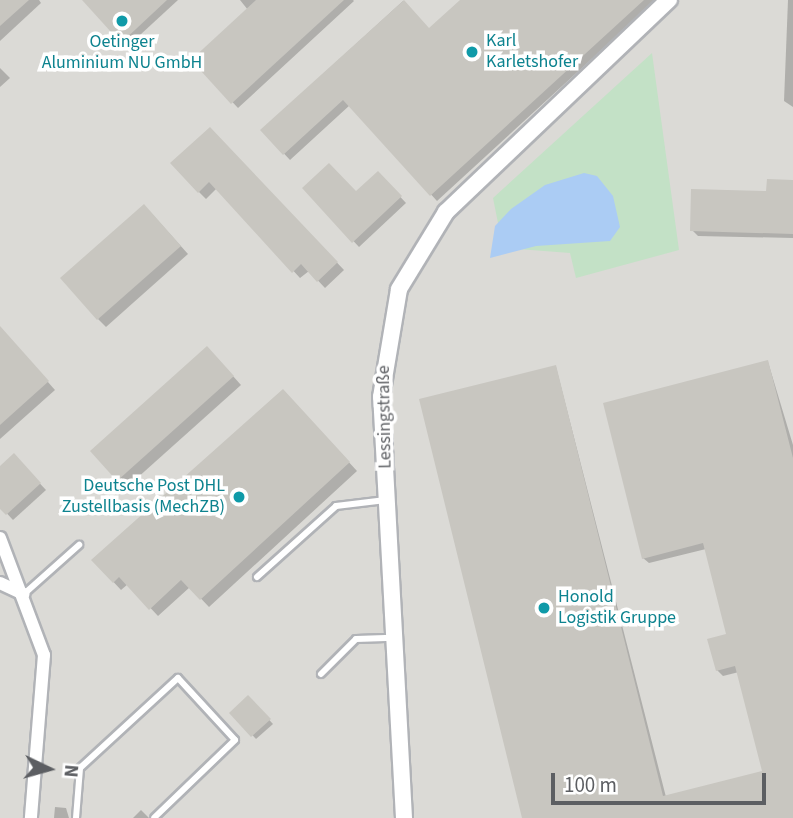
<!DOCTYPE html>
<meta charset="utf-8">
<style>
body{margin:0}
#map{position:relative;width:793px;height:818px;overflow:hidden;background:#ecebe4;font-family:"Source Sans 3",sans-serif}
div>[style]{position:absolute}
.industrial>*{inset:0;background:#dbdad6}
.green>*{inset:0;background:#c3e1c6}
.water>*{inset:0;background:#abccf4}
.shadow>*{inset:0;background:#0003}
.building>*{inset:0;background:#c8c6c0}
.roads{filter:drop-shadow(2px 0 #b1b3b7) drop-shadow(-2px 0 #b1b3b7) drop-shadow(0 2px #b1b3b7) drop-shadow(0 -2px #b1b3b7)}
.service>*{height:6px;margin:-3px;padding:0 3px;transform-origin:3px;border-radius:3px;background:#fff}
.minor>*{height:12px;margin:-6px;padding:0 6px;transform-origin:6px;border-radius:6px;background:#fff}
.tertiary>*{height:16px;margin:-8px;padding:0 8px;transform-origin:8px;border-radius:8px;background:#fff}
.dots>*{width:19px;height:19px;translate:-50% -50%;box-sizing:border-box;border:4px solid #fff;border-radius:50%}
span{translate:-50% -50%;white-space:nowrap;text-align:center;line-height:1.15;-webkit-text-stroke:7px #fff;paint-order:stroke}
.culture-label{font-size:18px;color:#0d838f}
.left{translate:0 -50%;text-align:left}
.right{translate:-100% -50%;text-align:right}
.street-label{font-size:18px;color:#5c5e62}
.north{position:absolute;left:14px;top:734px;width:70px;height:70px;-webkit-text-stroke:5px #fff;paint-order:stroke;rotate:95deg;font-size:19px;font-weight:700;line-height:28px;text-align:center;color:#5c5e62}
.north::after{content:'';display:block;margin:auto;width:24px;height:32px;background:#5c5e62;clip-path:polygon(50% 0,100% 100%,50% 72%,0 100%)}
.scale{position:absolute;left:551px;top:773px;width:215px;height:32px;box-sizing:border-box;border:4px solid #5c5e62;border-top:0;padding-left:9px;font-size:21px;line-height:24px;white-space:nowrap;color:#5c5e62;-webkit-text-stroke:5px #fff;paint-order:stroke}
</style>
<div id="map">
<div class="industrial">
<i style="clip-path:polygon(0 0,793px 0,793px 818px,0 818px)"></i>
</div>
<div class="green">
<i style="clip-path:polygon(652px 53px,679px 250px,576px 278px,570px 253px,503px 248px,493px 198px)"></i>
</div>
<div class="water">
<i style="clip-path:polygon(584px 173px,597px 176px,613px 196px,620px 227px,610px 241px,536px 246px,490px 258px,495px 226px,511px 209px,545px 185px)"></i>
</div>
<div class="shadow">
<i style="clip-path:polygon(0 0,39px 0,41px 3px,0 41px)"></i>
<i style="clip-path:polygon(85px 0,178px 0,127px 47px)"></i>
<i style="clip-path:polygon(240px 0,353px 0,354px 1px,238px 108px,193px 60px,248px 10px)"></i>
<i style="clip-path:polygon(462px 0,656px 0,437px 201px,350px 105px,290px 160px,262px 130px,403px 1px,429px 30px)"></i>
<i style="clip-path:polygon(788px 0,793px 0,793px 107px,784px 101px)"></i>
<i style="clip-path:polygon(0 68px,10px 78px,0 87px)"></i>
<i style="clip-path:polygon(210px 129px,344px 270px,325px 288px,309px 271px,300px 278px,217px 188px,206px 199px,199px 192px)"></i>
<i style="clip-path:polygon(378px 173px,406px 203px,359px 247px,304px 188px,356px 194px)"></i>
<i style="clip-path:polygon(793px 181px,793px 238px,698px 236px,692px 230px)"></i>
<i style="clip-path:polygon(152px 214px,188px 254px,106px 327px,98px 319px)"></i>
<i style="clip-path:polygon(0 328px,55px 390px,0 439px)"></i>
<i style="clip-path:polygon(215px 356px,241px 385px,126px 488px,118px 480px)"></i>
<i style="clip-path:polygon(768px 362px,793px 445px,793px 818px,524px 818px,556px 367px,666px 797px,764px 773px,739px 672px,723px 676px,717px 670px,728px 635px,706px 549px,649px 563px,643px 558px)"></i>
<i style="clip-path:polygon(291px 399px,357px 471px,209px 607px,190px 587px,158px 616px,128px 584px,121px 590px,93px 560px)"></i>
<i style="clip-path:polygon(14px 456px,46px 490px,13px 520px,0 506px,0 469px)"></i>
<i style="clip-path:polygon(248px 697px,273px 724px,256px 739px,232px 713px)"></i>
<i style="clip-path:polygon(55px 807px,66px 808px,69px 818px,54px 818px)"></i>
<i style="clip-path:polygon(141px 810px,149px 818px,133px 818px)"></i>
</div>
<div class="building">
<i style="clip-path:polygon(0 0,29px 0,0 26px)"></i>
<i style="clip-path:polygon(82px 0,167px 0,121px 43px)"></i>
<i style="clip-path:polygon(256px 0,344px 0,231px 104px,191px 60px)"></i>
<i style="clip-path:polygon(404px 0,429px 28px,460px 0,644px 0,430px 196px,343px 100px,283px 155px,260px 130px)"></i>
<i style="clip-path:polygon(210px 127px,338px 262px,317px 282px,301px 264px,292px 273px,209px 182px,198px 193px,170px 163px)"></i>
<i style="clip-path:polygon(329px 163px,356px 191px,378px 171px,402px 196px,352px 243px,302px 188px)"></i>
<i style="clip-path:polygon(767px 179px,793px 180px,793px 234px,690px 231px,691px 189px,766px 191px)"></i>
<i style="clip-path:polygon(144px 204px,181px 246px,97px 320px,60px 278px)"></i>
<i style="clip-path:polygon(0 326px,49px 381px,0 425px)"></i>
<i style="clip-path:polygon(207px 346px,234px 376px,117px 481px,90px 451px)"></i>
<i style="clip-path:polygon(768px 360px,793px 458px,793px 818px,522px 818px,419px 399px,556px 365px,663px 796px,762px 771px,735px 666px,716px 671px,707px 639px,726px 634px,703px 543px,642px 559px,603px 403px)"></i>
<i style="clip-path:polygon(283px 389px,350px 462px,200px 600px,181px 580px,149px 610px,119px 577px,113px 583px,91px 560px)"></i>
<i style="clip-path:polygon(14px 453px,41px 483px,6px 515px,0 509px,0 466px)"></i>
<i style="clip-path:polygon(248px 695px,271px 719px,251px 737px,229px 713px)"></i>
</div>
<div class="roads">
<div class="service">
<i style="left:257px;top:577px;width:106px;rotate:-41.9deg"></i>
<i style="left:336px;top:506px;width:50px;rotate:-6.8deg"></i>
<i style="left:24px;top:594px;width:74px;rotate:-41.7deg"></i>
<i style="left:321px;top:674px;width:49px;rotate:-45deg"></i>
<i style="left:356px;top:639px;width:37px;rotate:-2deg"></i>
<i style="left:76px;top:818px;width:50px;rotate:-85.4deg"></i>
<i style="left:80px;top:768px;width:133px;rotate:-42.6deg"></i>
<i style="left:178px;top:678px;width:84px;rotate:47.4deg"></i>
<i style="left:235px;top:740px;width:112px;rotate:136.1deg"></i>
</div>
<div class="minor">
<i style="left:0;top:538px;width:125px;rotate:69.4deg"></i>
<i style="left:44px;top:655px;width:164px;rotate:94.6deg"></i>
<i style="left:0;top:583px;width:26px;rotate:25deg"></i>
</div>
<div class="tertiary">
<i style="left:404px;top:818px;width:422px;rotate:-93.1deg"></i>
<i style="left:381px;top:397px;width:109px;rotate:-80.5deg"></i>
<i style="left:399px;top:289px;width:90px;rotate:-58.6deg"></i>
<i style="left:446px;top:212px;width:308px;rotate:-43.6deg"></i>
</div>
</div>
<div class="dots">
<i style="left:122px;top:21px;background:#0f9aa8"></i>
<i style="left:472px;top:52px;background:#0f9aa8"></i>
<i style="left:239px;top:497px;background:#0f9aa8"></i>
<i style="left:544px;top:608px;background:#0f9aa8"></i>
</div>
<div class="culture-label">
<span class="left" style="left:486px;top:52px">Karl<br>Karletshofer</span>
<span style="left:122px;top:53px">Oetinger<br>Aluminium NU GmbH</span>
<span class="right" style="left:225px;top:497px">Deutsche Post DHL<br>Zustellbasis (MechZB)</span>
<span class="left" style="left:558px;top:608px">Honold<br>Logistik Gruppe</span>
</div>
<div class="street-label">
<span style="left:385px;top:417px;rotate:-91deg">Lessingstraße</span>
</div>
<div class="north">N</div>
<div class="scale">100 m</div>
</div>
